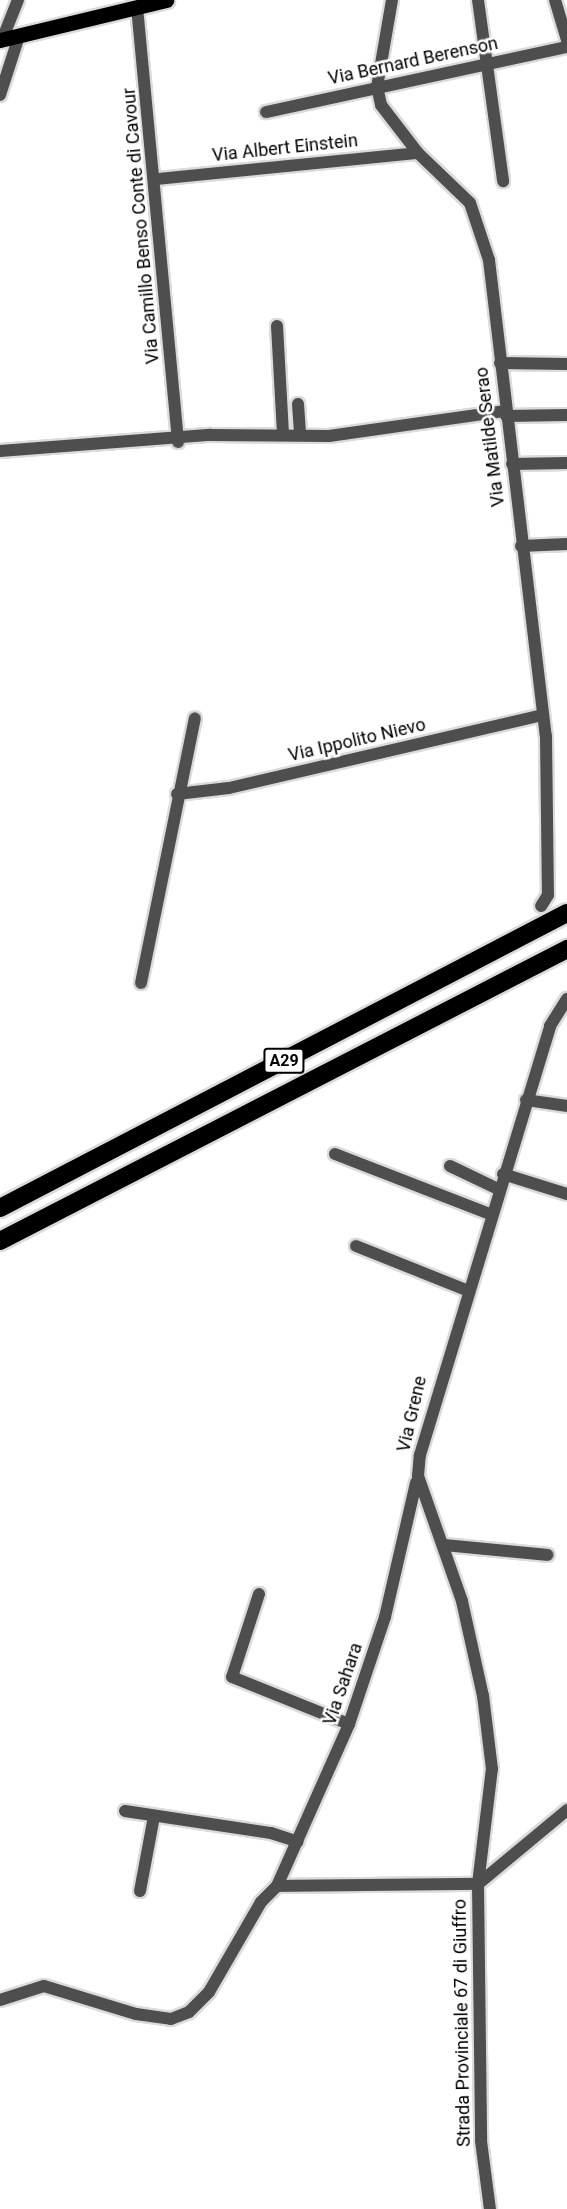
<!DOCTYPE html>
<style>
body{margin:0}
#map{position:relative;width:567px;height:2209px;overflow:hidden;background:#fff;font-family:Roboto,sans-serif}
div>[style]{position:absolute}
.roads{filter:drop-shadow(2px 0 #dbdbdb) drop-shadow(-2px 0 #dbdbdb) drop-shadow(0 2px #dbdbdb) drop-shadow(0 -2px #dbdbdb)}
.minor>*{height:12px;margin:-6px;padding:0 6px;transform-origin:6px;border-radius:6px;background:#4e4e4e}
.major>*{height:15px;margin:-7.5px;padding:0 7.5px;transform-origin:7.5px;border-radius:7.5px;background:#000}
.highway>*{height:18px;margin:-9px;padding:0 9px;transform-origin:9px;border-radius:9px;background:#000}
span{translate:-50% -50%;white-space:nowrap;text-align:center;line-height:1.15;-webkit-text-stroke:5px #fff;paint-order:stroke}
.shield-label span{padding:2px 4px;background:#fff;border:2px solid;border-radius:4px;-webkit-text-stroke-width:0}
.shield-label{font-size:16px;color:#000;font-weight:700}
.street-label{font-size:18px;color:#000}
</style>
<div id="map">
<div class="roads">
<div class="minor">
<i style="left:392px;top:0;width:88px;rotate:99.8deg"></i>
<i style="left:377px;top:87px;width:18px;rotate:77deg"></i>
<i style="left:381px;top:105px;width:61px;rotate:52.4deg"></i>
<i style="left:418px;top:153px;width:72px;rotate:43.9deg"></i>
<i style="left:470px;top:203px;width:60px;rotate:71.6deg"></i>
<i style="left:489px;top:260px;width:479px;rotate:83.2deg"></i>
<i style="left:546px;top:736px;width:159px;rotate:89.3deg"></i>
<i style="left:548px;top:895px;width:13px;rotate:122deg"></i>
<i style="left:478px;top:0;width:183px;rotate:82.1deg"></i>
<i style="left:555px;top:0;width:42px;rotate:73.3deg"></i>
<i style="left:137px;top:7px;width:437px;rotate:84.6deg"></i>
<i style="left:2px;top:40px;width:43px;rotate:-68.2deg"></i>
<i style="left:0;top:95px;width:62px;rotate:-72.1deg"></i>
<i style="left:266px;top:112px;width:308px;rotate:-12.2deg"></i>
<i style="left:157px;top:179px;width:262px;rotate:-5.7deg"></i>
<i style="left:277px;top:326px;width:107px;rotate:86.8deg"></i>
<i style="left:500px;top:363px;width:67px;rotate:0.9deg"></i>
<i style="left:298px;top:404px;width:29px;rotate:86deg"></i>
<i style="left:506px;top:416px;width:61px;rotate:-0.9deg"></i>
<i style="left:0;top:451px;width:211px;rotate:-4.4deg"></i>
<i style="left:210px;top:435px;width:119px;rotate:0.5deg"></i>
<i style="left:329px;top:436px;width:178px;rotate:-8.1deg"></i>
<i style="left:512px;top:464px;width:55px;rotate:-1deg"></i>
<i style="left:521px;top:546px;width:46px;rotate:-2.5deg"></i>
<i style="left:177px;top:794px;width:52px;rotate:-6.6deg"></i>
<i style="left:229px;top:788px;width:322px;rotate:-13.1deg"></i>
<i style="left:141px;top:983px;width:270px;rotate:-78.5deg"></i>
<i style="left:526px;top:1100px;width:41px;rotate:8.3deg"></i>
<i style="left:335px;top:1154px;width:166px;rotate:21.2deg"></i>
<i style="left:450px;top:1166px;width:53px;rotate:25.6deg"></i>
<i style="left:503px;top:1174px;width:67px;rotate:17.4deg"></i>
<i style="left:356px;top:1246px;width:118px;rotate:21.8deg"></i>
<i style="left:445px;top:1545px;width:103px;rotate:5.5deg"></i>
<i style="left:259px;top:1594px;width:87px;rotate:108deg"></i>
<i style="left:232px;top:1677px;width:126px;rotate:21.9deg"></i>
<i style="left:125px;top:1811px;width:148px;rotate:8.6deg"></i>
<i style="left:271px;top:1833px;width:28px;rotate:18deg"></i>
<i style="left:478px;top:1884px;width:116px;rotate:-83.1deg"></i>
<i style="left:492px;top:1769px;width:74px;rotate:-97deg"></i>
<i style="left:483px;top:1696px;width:97px;rotate:-102.5deg"></i>
<i style="left:462px;top:1601px;width:133px;rotate:-109.4deg"></i>
<i style="left:418px;top:1476px;width:21px;rotate:-85deg"></i>
<i style="left:420px;top:1455px;width:448px;rotate:-73.1deg"></i>
<i style="left:550px;top:1026px;width:32px;rotate:-58deg"></i>
<i style="left:478px;top:1884px;width:116px;rotate:-39.7deg"></i>
<i style="left:277px;top:1886px;width:177px;rotate:-66deg"></i>
<i style="left:349px;top:1724px;width:113px;rotate:-71.4deg"></i>
<i style="left:385px;top:1617px;width:138px;rotate:-77deg"></i>
<i style="left:140px;top:1891px;width:76px;rotate:-79.4deg"></i>
<i style="left:0;top:2000px;width:46px;rotate:-17.7deg"></i>
<i style="left:44px;top:1986px;width:96px;rotate:16.9deg"></i>
<i style="left:136px;top:2014px;width:35px;rotate:8deg"></i>
<i style="left:171px;top:2019px;width:19px;rotate:-21deg"></i>
<i style="left:189px;top:2012px;width:28px;rotate:-45deg"></i>
<i style="left:209px;top:1992px;width:104px;rotate:-60deg"></i>
<i style="left:261px;top:1902px;width:23px;rotate:-45deg"></i>
<i style="left:277px;top:1886px;width:201px;rotate:-0.6deg"></i>
<i style="left:478px;top:1884px;width:257px;rotate:89.3deg"></i>
<i style="left:481px;top:2141px;width:69px;rotate:82.5deg"></i>
</div>
<div class="major">
<i style="left:0;top:40px;width:171px;rotate:-13.5deg"></i>
</div>
<div class="highway">
<i style="left:0;top:1208px;width:639px;rotate:-27.49deg"></i>
<i style="left:0;top:1241px;width:638px;rotate:-27.25deg"></i>
</div>
</div>
<div class="shield-label">
<span style="left:284px;top:1061px">A29</span>
</div>
<div class="street-label">
<span style="left:413px;top:61px;rotate:-12deg">Via Bernard Berenson</span>
<span style="left:285px;top:148px;rotate:-6deg">Via Albert Einstein</span>
<span style="left:141px;top:226px;rotate:-95deg">Via Camillo Benso Conte di Cavour</span>
<span style="left:490px;top:437px;rotate:-97deg">Via Matilde Serao</span>
<span style="left:357px;top:740px;rotate:-13deg">Via Ippolito Nievo</span>
<span style="left:412px;top:1414px;rotate:-77deg">Via Grene</span>
<span style="left:343px;top:1684px;rotate:-71deg">Via Sahara</span>
<span style="left:462px;top:2023px;rotate:-91deg">Strada Provinciale 67 di Giuffro</span>
</div>
</div>
